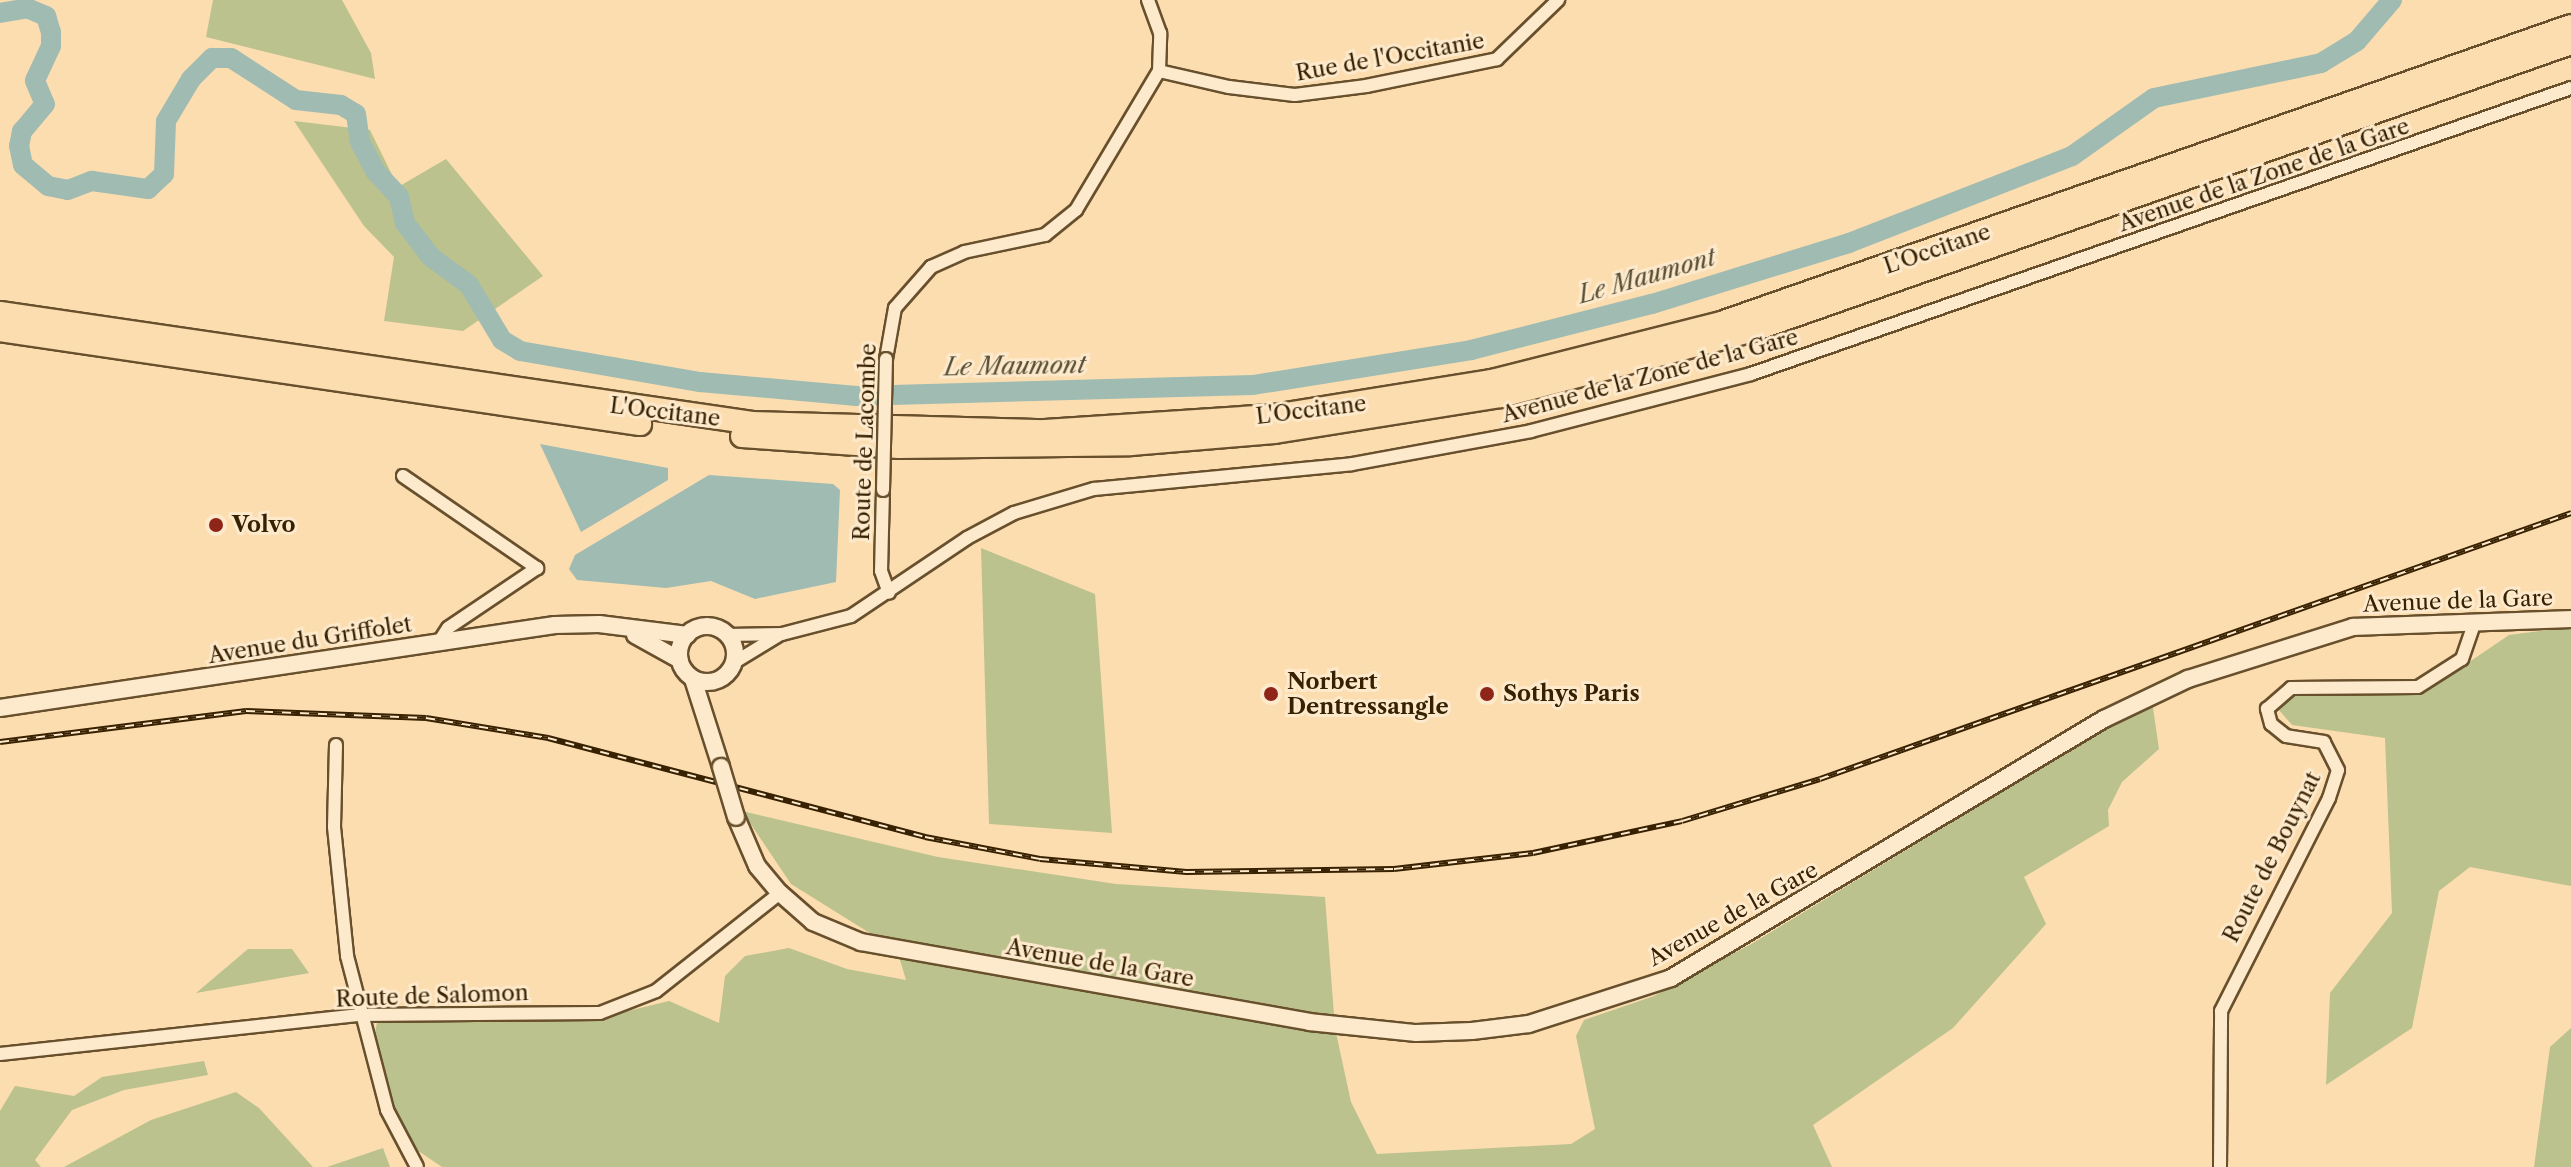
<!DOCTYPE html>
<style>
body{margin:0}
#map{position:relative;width:2571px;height:1167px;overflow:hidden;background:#fcddb0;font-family:"Libre Caslon Text",serif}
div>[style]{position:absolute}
.green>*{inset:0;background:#bbc28e}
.water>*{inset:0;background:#a0bbb1}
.river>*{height:20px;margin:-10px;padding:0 10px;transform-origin:10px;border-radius:10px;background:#a0bbb1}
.roads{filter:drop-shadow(2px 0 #68502d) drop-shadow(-2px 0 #68502d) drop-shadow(0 2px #68502d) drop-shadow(0 -2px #68502d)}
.minor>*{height:12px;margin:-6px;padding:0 6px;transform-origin:6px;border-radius:6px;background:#fde9cc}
.tertiary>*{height:16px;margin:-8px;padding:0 8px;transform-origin:8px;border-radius:8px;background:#fde9cc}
.tertiary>.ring{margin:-8px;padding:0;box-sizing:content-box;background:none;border:16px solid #fde9cc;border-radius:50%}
.motorway>*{height:22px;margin:-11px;padding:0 11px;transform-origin:11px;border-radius:11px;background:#fcddb0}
.rail>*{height:6px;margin-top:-3px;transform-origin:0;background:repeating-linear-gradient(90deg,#fde9cc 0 9px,#372101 0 18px);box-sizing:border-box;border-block:2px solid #372101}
.bridges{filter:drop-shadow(2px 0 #68502d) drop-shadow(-2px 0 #68502d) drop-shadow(0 2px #68502d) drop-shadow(0 -2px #68502d)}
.minor-bridge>*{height:12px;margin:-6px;padding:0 6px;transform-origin:6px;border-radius:6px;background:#fde9cc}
.tertiary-bridge>*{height:16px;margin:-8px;padding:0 8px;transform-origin:8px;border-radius:8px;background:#fde9cc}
.dots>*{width:22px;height:22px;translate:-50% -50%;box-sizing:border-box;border:4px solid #fde9cc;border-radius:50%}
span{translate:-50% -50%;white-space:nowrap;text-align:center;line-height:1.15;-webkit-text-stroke:6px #fde9cc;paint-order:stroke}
.street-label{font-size:22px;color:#372101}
.poi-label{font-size:22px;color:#372101;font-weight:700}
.left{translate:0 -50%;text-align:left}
.water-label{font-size:24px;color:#564f36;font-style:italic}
</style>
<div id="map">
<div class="green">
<i style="clip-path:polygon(213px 0,342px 0,371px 53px,375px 79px,206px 37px)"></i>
<i style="clip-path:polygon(294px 121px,370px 130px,398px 187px,446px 159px,543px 276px,463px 331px,384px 321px,394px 257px,364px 226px)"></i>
<i style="clip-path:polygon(981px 548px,1095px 594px,1112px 833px,989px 824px)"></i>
<i style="clip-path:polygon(2571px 627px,2571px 886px,2470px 867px,2439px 891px,2412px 1028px,2326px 1085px,2330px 993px,2392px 913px,2385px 738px,2292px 725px,2279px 710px,2287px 699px,2305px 691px,2425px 692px,2509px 635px)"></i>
<i style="clip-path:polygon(2152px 701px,2159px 749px,2122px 782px,2108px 810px,2109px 826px,2024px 877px,2046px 924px,1953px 1028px,1813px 1125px,1832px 1167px,442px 1167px,417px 1150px,391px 1101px,374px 1040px,377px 1022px,599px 1018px,669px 1001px,719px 1023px,725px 976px,745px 956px,789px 948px,847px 969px,906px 980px,897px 950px,791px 884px,742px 811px,938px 857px,1116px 884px,1325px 897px,1335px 1028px,1351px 1102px,1377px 1154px,1571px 1144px,1595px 1129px,1576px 1036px,1584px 1020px,1654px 996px,1753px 943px)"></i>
<i style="clip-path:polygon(248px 949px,292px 949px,309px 973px,196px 993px)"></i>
<i style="clip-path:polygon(2571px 1028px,2571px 1167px,2534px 1167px,2550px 1047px)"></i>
<i style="clip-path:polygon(204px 1061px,208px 1075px,124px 1090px,72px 1110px,35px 1160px,41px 1167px,0 1167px,0 1111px,15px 1086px,74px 1096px,102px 1077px)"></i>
<i style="clip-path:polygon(236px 1092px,259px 1108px,313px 1167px,64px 1167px,151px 1120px)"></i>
<i style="clip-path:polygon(383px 1148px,390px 1167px,327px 1167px)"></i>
</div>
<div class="water">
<i style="clip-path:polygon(540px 444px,668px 468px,668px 480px,581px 532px)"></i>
<i style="clip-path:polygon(709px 475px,833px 484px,840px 490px,836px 582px,755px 599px,711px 581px,666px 588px,577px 580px,569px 569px,575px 555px)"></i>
</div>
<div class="river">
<i style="left:0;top:13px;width:27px;rotate:-10deg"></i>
<i style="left:27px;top:8px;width:21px;rotate:23deg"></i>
<i style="left:46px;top:16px;width:17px;rotate:73deg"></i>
<i style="left:51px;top:32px;width:14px;rotate:90deg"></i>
<i style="left:51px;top:46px;width:38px;rotate:115deg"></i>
<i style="left:35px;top:81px;width:25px;rotate:67deg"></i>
<i style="left:45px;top:104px;width:35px;rotate:130deg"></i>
<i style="left:22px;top:131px;width:15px;rotate:101deg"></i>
<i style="left:19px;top:146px;width:19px;rotate:78deg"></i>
<i style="left:23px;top:165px;width:33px;rotate:40deg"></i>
<i style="left:48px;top:186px;width:20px;rotate:11deg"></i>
<i style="left:68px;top:190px;width:26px;rotate:-21deg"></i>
<i style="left:92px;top:181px;width:57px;rotate:8.1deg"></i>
<i style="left:148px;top:189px;width:22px;rotate:-43deg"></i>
<i style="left:164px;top:174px;width:53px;rotate:-87.8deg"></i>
<i style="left:166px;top:121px;width:49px;rotate:-59.2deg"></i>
<i style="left:191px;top:79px;width:30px;rotate:-45deg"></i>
<i style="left:212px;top:58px;width:19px"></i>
<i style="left:231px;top:58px;width:77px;rotate:32.9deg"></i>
<i style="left:296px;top:100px;width:45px;rotate:6.3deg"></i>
<i style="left:341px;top:105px;width:17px;rotate:31deg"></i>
<i style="left:356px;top:114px;width:28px;rotate:82deg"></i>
<i style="left:360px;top:142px;width:34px;rotate:62deg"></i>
<i style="left:376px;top:172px;width:34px;rotate:47deg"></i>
<i style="left:399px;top:197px;width:27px;rotate:77deg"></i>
<i style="left:405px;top:223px;width:43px;rotate:52.6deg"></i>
<i style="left:431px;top:257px;width:47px;rotate:36.4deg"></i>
<i style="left:469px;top:285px;width:64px;rotate:59deg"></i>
<i style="left:502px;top:340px;width:21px;rotate:31deg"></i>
<i style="left:520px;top:351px;width:183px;rotate:9.8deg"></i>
<i style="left:700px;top:382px;width:157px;rotate:5.1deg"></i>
<i style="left:856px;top:396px;width:397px;rotate:-1.6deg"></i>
<i style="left:1253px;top:385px;width:221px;rotate:-9.1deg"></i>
<i style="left:1471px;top:350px;width:187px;rotate:-14.3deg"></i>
<i style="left:1652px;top:304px;width:206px;rotate:-17.2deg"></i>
<i style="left:1849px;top:243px;width:239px;rotate:-21.3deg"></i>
<i style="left:2072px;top:156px;width:100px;rotate:-35.3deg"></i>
<i style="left:2154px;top:98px;width:171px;rotate:-11.8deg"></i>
<i style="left:2321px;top:63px;width:42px;rotate:-31.4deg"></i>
<i style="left:2357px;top:41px;width:54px;rotate:-49.5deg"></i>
</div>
<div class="roads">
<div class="minor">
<i style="left:1159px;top:71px;width:72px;rotate:12.9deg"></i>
<i style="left:1229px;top:87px;width:66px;rotate:6.9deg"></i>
<i style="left:1295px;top:95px;width:72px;rotate:-7.2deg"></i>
<i style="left:1366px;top:86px;width:134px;rotate:-11.6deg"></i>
<i style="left:1497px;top:59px;width:85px;rotate:-44deg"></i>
<i style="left:886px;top:359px;width:52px;rotate:-80deg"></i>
<i style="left:895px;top:308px;width:55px;rotate:-48.7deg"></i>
<i style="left:931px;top:267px;width:36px;rotate:-24deg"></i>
<i style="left:964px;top:252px;width:83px;rotate:-11.9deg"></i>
<i style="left:1045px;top:235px;width:40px;rotate:-39deg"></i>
<i style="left:1076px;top:210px;width:162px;rotate:-59.2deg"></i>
<i style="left:1159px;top:71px;width:38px;rotate:-88deg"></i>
<i style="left:1160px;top:33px;width:35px;rotate:-110deg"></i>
<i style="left:403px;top:476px;width:163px;rotate:34.5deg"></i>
<i style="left:537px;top:568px;width:107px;rotate:146deg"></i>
<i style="left:448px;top:628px;width:17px;rotate:123deg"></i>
<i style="left:883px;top:490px;width:81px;rotate:91.4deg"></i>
<i style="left:881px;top:571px;width:23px;rotate:70deg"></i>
<i style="left:728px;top:635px;width:54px;rotate:-1.1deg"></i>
<i style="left:782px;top:634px;width:71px;rotate:-14.6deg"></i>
<i style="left:851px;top:616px;width:140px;rotate:-33.9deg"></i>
<i style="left:967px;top:538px;width:53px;rotate:-28deg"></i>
<i style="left:1014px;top:513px;width:84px;rotate:-16.7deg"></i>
<i style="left:1094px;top:489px;width:259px;rotate:-5.5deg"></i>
<i style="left:1352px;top:464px;width:182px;rotate:-10.4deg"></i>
<i style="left:1531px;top:431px;width:227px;rotate:-14.5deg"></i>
<i style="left:1751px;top:374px;width:868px;rotate:-19.23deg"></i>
<i style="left:735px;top:662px;width:52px;rotate:-31.5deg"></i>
<i style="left:336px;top:745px;width:82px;rotate:91.4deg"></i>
<i style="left:334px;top:827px;width:130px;rotate:84.2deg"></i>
<i style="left:347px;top:956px;width:159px;rotate:75.4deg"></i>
<i style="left:387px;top:1110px;width:64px;rotate:62.2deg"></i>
<i style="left:0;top:1054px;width:362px;rotate:-6.2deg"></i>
<i style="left:360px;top:1015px;width:240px;rotate:-0.5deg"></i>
<i style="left:600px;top:1013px;width:60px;rotate:-21.4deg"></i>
<i style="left:656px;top:991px;width:158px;rotate:-38.3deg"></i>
<i style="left:2220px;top:1167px;width:156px;rotate:-89.6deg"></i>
<i style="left:2221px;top:1011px;width:239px;rotate:-63.1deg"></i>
<i style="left:2329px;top:798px;width:29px;rotate:-72deg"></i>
<i style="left:2338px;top:770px;width:31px;rotate:-117deg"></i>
<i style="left:2324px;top:742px;width:38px;rotate:-171deg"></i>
<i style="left:2286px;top:736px;width:19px;rotate:-141deg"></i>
<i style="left:2271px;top:724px;width:16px;rotate:-105deg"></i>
<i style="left:2267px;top:709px;width:32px;rotate:-41deg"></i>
<i style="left:2291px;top:688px;width:127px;rotate:-0.5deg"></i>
<i style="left:2418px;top:687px;width:52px;rotate:-32.5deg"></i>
<i style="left:2462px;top:659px;width:37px;rotate:-71deg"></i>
</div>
<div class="tertiary">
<i class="ring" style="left:679px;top:626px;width:40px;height:40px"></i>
<i style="left:635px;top:635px;width:51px;rotate:29.1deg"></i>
<i style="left:693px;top:679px;width:92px;rotate:72.3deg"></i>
<i style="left:0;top:708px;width:561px;rotate:-8.51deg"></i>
<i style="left:555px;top:625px;width:44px;rotate:-1.3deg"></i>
<i style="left:599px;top:624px;width:89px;rotate:7.1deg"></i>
<i style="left:736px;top:817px;width:53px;rotate:66.8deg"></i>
<i style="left:757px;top:866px;width:35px;rotate:50deg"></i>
<i style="left:780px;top:893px;width:44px;rotate:41.3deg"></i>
<i style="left:813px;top:922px;width:52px;rotate:22.6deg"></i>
<i style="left:861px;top:942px;width:455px;rotate:10.1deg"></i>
<i style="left:1309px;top:1022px;width:108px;rotate:5.9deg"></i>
<i style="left:1416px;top:1033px;width:56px;rotate:-2deg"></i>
<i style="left:1472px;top:1031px;width:57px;rotate:-7deg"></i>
<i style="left:1529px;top:1024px;width:149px;rotate:-17.9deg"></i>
<i style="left:1671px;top:978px;width:505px;rotate:-30.89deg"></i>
<i style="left:2104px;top:719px;width:93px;rotate:-25.5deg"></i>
<i style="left:2188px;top:679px;width:173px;rotate:-17.5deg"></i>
<i style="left:2353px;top:627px;width:218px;rotate:-2.1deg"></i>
</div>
<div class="motorway">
<i style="left:0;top:313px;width:760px;rotate:8.32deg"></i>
<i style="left:752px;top:423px;width:293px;rotate:1.6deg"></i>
<i style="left:1045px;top:431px;width:228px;rotate:-3.8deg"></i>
<i style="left:1273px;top:416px;width:222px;rotate:-9.1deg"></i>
<i style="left:1492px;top:381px;width:236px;rotate:-14.2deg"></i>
<i style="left:1721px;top:323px;width:900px;rotate:-19.26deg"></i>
<i style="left:0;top:330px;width:647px;rotate:8.36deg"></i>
<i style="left:742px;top:436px;width:157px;rotate:4deg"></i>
<i style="left:899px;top:447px;width:232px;rotate:-0.7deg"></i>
<i style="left:1131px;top:444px;width:144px;rotate:-4.8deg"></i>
<i style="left:1275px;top:432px;width:229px;rotate:-9.1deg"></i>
<i style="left:1501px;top:396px;width:257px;rotate:-14.6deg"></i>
<i style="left:1750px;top:331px;width:870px;rotate:-19.33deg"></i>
</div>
</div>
<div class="rail">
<i style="left:0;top:742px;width:248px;rotate:-7.2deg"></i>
<i style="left:246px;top:711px;width:180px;rotate:2.2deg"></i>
<i style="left:426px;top:718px;width:124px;rotate:9.3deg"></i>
<i style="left:548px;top:738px;width:390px;rotate:14.7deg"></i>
<i style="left:925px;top:837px;width:117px;rotate:10.8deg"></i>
<i style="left:1040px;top:859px;width:147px;rotate:5.1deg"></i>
<i style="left:1186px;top:872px;width:208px;rotate:-0.8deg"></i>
<i style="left:1394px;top:869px;width:140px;rotate:-6.6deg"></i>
<i style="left:1533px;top:853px;width:152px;rotate:-12.1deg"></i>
<i style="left:1682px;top:821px;width:144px;rotate:-16.9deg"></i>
<i style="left:1820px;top:779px;width:797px;rotate:-19.5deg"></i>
</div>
<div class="bridges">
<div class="minor-bridge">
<i style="left:883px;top:490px;width:131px;rotate:-88.7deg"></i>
</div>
<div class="tertiary-bridge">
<i style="left:721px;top:767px;width:52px;rotate:73.3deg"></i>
</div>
</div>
<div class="dots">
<i style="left:216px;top:525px;background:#8f2418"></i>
<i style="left:1271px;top:694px;background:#8f2418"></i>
<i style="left:1487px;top:694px;background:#8f2418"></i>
</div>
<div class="street-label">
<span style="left:1390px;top:57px;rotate:-10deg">Rue de l'Occitanie</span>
<span style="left:2264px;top:175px;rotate:-19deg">Avenue de la Zone de la Gare</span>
<span style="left:1937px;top:249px;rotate:-19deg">L'Occitane</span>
<span style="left:1650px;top:376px;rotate:-15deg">Avenue de la Zone de la Gare</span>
<span style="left:1311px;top:410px;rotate:-7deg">L'Occitane</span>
<span style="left:665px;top:412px;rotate:7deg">L'Occitane</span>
<span style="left:865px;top:442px;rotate:-88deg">Route de Lacombe</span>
<span style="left:2458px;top:601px;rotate:-2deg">Avenue de la Gare</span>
<span style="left:310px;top:640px;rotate:-9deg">Avenue du Griffolet</span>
<span style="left:2272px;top:857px;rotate:-63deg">Route de Bouynat</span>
<span style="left:1733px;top:914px;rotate:-29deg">Avenue de la Gare</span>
<span style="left:1100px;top:963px;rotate:10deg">Avenue de la Gare</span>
<span style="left:432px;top:996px;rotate:-2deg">Route de Salomon</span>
</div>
<div class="poi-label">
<span class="left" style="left:232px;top:525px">Volvo</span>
<span class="left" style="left:1287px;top:694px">Norbert<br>Dentressangle</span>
<span class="left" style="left:1503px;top:694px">Sothys Paris</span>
</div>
<div class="water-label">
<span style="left:1647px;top:276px;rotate:-16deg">Le Maumont</span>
<span style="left:1015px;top:366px;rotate:-1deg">Le Maumont</span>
</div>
</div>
